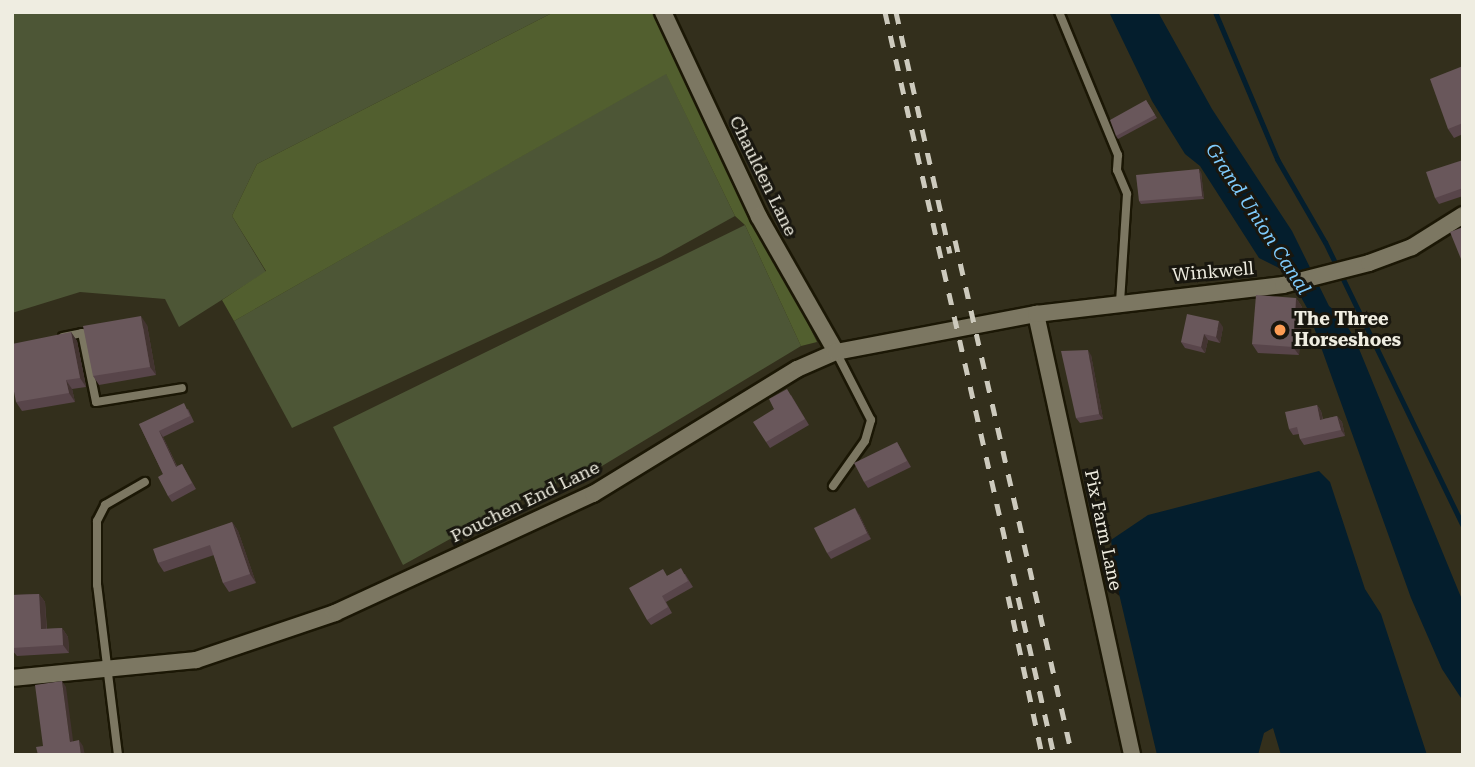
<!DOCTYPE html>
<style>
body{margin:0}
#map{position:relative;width:1475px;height:767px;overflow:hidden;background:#332f1c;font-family:"Roboto Serif",serif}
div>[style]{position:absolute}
.green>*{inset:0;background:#4d5636}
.forest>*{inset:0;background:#525f2f}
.water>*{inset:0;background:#041e2d}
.stream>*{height:5px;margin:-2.5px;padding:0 2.5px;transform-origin:2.5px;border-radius:2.5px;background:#041e2d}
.roads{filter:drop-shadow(2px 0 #1b1705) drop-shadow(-2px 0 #1b1705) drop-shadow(0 2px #1b1705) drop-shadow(0 -2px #1b1705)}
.lane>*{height:8px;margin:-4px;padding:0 4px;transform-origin:4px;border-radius:4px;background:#7c7762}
.street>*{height:16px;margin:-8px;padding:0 8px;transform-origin:8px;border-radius:8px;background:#7c7762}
.rail>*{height:5px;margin-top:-2.5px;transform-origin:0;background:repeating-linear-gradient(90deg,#cdcabd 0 12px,transparent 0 24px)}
.wall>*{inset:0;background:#58454a}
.shaded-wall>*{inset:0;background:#433431}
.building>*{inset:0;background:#69575b}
.dots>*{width:19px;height:19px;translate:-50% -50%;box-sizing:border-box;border:4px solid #19170f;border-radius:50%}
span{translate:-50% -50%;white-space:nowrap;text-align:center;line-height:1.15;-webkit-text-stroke:6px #19170f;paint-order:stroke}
.street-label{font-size:18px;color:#efede1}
.poi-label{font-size:18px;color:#efede1;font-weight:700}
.left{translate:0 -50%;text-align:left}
.water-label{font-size:19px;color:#7fcbfc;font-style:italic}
.frame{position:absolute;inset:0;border:14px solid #efede1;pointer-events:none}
</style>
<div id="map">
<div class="green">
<i style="clip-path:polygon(12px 12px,554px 12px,257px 164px,232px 216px,266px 272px,179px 327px,165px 299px,80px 292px,12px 313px)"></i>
<i style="clip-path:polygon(666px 73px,735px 216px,661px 257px,292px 428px,234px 321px)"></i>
<i style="clip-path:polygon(745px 225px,801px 346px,602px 466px,537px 491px,403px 565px,333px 427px)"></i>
</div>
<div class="forest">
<i style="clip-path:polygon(554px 12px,654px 12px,817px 342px,801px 346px,745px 225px,735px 216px,666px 74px,234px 321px,222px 300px,266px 271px,232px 216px,257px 164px)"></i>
</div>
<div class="water">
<i style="clip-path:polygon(1109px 12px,1158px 12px,1212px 109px,1292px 231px,1329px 306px,1341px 316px,1355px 339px,1463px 602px,1463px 701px,1442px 669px,1411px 598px,1307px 308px,1287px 272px,1259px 258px,1200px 166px,1185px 154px,1152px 101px)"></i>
<i style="clip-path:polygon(1319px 471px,1330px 482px,1365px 589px,1381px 614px,1427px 755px,1281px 755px,1273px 728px,1264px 733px,1258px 755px,1157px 755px,1116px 581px,1111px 540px,1148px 515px)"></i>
</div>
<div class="stream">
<i style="left:1215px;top:12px;width:160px;rotate:67.1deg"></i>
<i style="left:1277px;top:159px;width:96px;rotate:60deg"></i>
<i style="left:1325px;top:242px;width:316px;rotate:64.1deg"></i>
</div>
<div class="roads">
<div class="lane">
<i style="left:1059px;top:12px;width:155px;rotate:67.6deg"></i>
<i style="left:1118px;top:155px;width:15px;rotate:94deg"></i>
<i style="left:1117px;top:170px;width:26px;rotate:67deg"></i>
<i style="left:1127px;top:194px;width:107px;rotate:93.7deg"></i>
<i style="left:63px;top:337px;width:19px;rotate:-12deg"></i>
<i style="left:82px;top:333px;width:70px;rotate:78.5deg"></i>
<i style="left:96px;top:402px;width:87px;rotate:-9.2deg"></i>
<i style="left:833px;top:486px;width:55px;rotate:-54.6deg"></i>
<i style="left:865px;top:441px;width:22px;rotate:-74deg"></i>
<i style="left:871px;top:420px;width:76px;rotate:-117.2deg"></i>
<i style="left:118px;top:755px;width:171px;rotate:-97deg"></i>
<i style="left:97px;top:585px;width:64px;rotate:-90deg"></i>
<i style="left:97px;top:521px;width:18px;rotate:-63deg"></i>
<i style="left:105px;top:505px;width:46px;rotate:-29.9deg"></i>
</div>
<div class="street">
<i style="left:663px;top:12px;width:226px;rotate:64.9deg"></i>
<i style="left:759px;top:217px;width:155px;rotate:60.3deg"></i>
<i style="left:1036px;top:314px;width:451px;rotate:77.7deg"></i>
<i style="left:12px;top:678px;width:185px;rotate:-5.6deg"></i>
<i style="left:196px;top:660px;width:147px;rotate:-18.7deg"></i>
<i style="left:335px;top:613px;width:284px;rotate:-24.8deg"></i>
<i style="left:593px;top:494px;width:239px;rotate:-31.5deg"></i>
<i style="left:797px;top:369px;width:43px;rotate:-23.6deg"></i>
<i style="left:836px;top:352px;width:204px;rotate:-10.8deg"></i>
<i style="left:1036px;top:314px;width:249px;rotate:-6.7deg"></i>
<i style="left:1283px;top:285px;width:89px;rotate:-14.3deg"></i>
<i style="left:1369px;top:263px;width:46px;rotate:-20.4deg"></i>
<i style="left:1412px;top:247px;width:60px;rotate:-32.1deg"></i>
</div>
</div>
<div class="rail">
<i style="left:885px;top:12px;width:762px;rotate:77.19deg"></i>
<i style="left:896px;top:12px;width:247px;rotate:77.4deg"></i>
<i style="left:955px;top:240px;width:528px;rotate:77.2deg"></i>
<i style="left:1008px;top:596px;width:163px;rotate:77.9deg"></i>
</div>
<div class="wall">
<i style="clip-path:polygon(1463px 66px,1463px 134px,1454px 138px,1448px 129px)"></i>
<i style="clip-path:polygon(1146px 100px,1157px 118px,1118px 139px,1116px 136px)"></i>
<i style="clip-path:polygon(1463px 160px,1463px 196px,1439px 204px,1435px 198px)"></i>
<i style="clip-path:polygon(1201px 172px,1204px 199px,1141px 204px,1139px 201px)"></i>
<i style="clip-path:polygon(1296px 298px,1302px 307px,1299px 355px,1258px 353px,1252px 344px)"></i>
<i style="clip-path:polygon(147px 325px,156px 375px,99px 385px,93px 376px)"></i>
<i style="clip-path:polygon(1223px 327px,1220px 343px,1208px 340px,1205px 353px,1185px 348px,1181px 342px)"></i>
<i style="clip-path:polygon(71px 332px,77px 341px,86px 387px,72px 389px,75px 402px,22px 411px,16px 402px)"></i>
<i style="clip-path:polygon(1091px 355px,1103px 419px,1080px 423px,1076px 418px)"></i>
<i style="clip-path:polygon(791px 395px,809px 425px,770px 448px,766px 442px,774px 409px)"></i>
<i style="clip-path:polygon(1317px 405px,1321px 411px,1323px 419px,1337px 416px,1342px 422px,1345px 436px,1304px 445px,1300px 439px,1299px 434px,1293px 435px,1289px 429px)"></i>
<i style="clip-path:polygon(188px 409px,194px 422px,163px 437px,177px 466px,182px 464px,196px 489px,172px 502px,168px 496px,163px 474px,139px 424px)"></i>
<i style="clip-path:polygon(897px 442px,911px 467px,868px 488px,864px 482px)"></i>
<i style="clip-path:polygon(859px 514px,871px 539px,831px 559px,827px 553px)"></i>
<i style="clip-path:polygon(232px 522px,238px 531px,256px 583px,229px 592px,223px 583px,214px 555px,164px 572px,158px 563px)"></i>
<i style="clip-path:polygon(685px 574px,693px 587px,666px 602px,672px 613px,651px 625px,647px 620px,668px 575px)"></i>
<i style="clip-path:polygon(39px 594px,45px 602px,47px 629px,62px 628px,68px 637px,69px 653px,17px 656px,12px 650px,12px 595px)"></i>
</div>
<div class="shaded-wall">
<i style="clip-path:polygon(1199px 169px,1201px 172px,1204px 199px,1202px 196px)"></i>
<i style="clip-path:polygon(1296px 298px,1302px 307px,1299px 355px,1293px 347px)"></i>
<i style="clip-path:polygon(141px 316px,147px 325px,156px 375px,150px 367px)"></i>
<i style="clip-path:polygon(1219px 321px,1223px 327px,1220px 343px,1216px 337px)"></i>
<i style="clip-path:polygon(71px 332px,77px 341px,86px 387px,80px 378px)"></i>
<i style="clip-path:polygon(1204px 334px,1208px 340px,1205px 353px,1201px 347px)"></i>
<i style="clip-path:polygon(1088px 350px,1091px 355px,1103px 419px,1099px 414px)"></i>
<i style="clip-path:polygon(66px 380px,72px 389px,75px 402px,69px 393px)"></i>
<i style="clip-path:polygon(1317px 405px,1321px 411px,1324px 426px,1320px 420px)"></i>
<i style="clip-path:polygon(1337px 416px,1342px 422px,1345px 436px,1341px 430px)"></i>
<i style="clip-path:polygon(159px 431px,163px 437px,180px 473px,176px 467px)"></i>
<i style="clip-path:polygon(855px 508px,859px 514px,871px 539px,867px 533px)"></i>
<i style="clip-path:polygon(232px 522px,238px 531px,256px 583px,250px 574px)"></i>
<i style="clip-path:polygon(39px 594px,45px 602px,47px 638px,41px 629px)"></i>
<i style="clip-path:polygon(62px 628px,68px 637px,69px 653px,63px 645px)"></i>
<i style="clip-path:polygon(62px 681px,66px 687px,74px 748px,70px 742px)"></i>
<i style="clip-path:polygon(79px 740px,83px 746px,85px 755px,81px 755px)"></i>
</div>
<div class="building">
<i style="clip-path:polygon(1463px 66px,1463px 123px,1448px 129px,1430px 79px)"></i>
<i style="clip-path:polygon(1146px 100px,1155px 115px,1116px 136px,1110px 120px)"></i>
<i style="clip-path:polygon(1463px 160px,1463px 188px,1435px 198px,1426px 172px)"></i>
<i style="clip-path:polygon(1199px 169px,1202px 196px,1139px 201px,1136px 175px)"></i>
<i style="clip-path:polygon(1463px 227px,1463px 258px,1461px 259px,1450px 232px)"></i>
<i style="clip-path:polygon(1256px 295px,1296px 298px,1293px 347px,1252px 344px)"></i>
<i style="clip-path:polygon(1187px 314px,1219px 321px,1216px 337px,1204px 334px,1201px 347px,1181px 342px)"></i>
<i style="clip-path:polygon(141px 316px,150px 367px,93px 376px,83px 326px)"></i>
<i style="clip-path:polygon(71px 332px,80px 378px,66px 380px,69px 393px,16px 402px,12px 381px,12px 344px)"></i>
<i style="clip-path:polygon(1088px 350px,1099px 414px,1076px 418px,1061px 351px)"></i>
<i style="clip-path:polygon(787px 389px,805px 419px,766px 442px,753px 422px,774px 409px,769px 399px)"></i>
<i style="clip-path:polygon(184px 403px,190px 416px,159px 431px,176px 467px,182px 464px,192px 483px,168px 496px,158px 477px,163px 474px,139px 424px)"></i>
<i style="clip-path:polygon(1317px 405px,1320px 420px,1337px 416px,1341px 430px,1300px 439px,1297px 427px,1289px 429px,1285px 412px)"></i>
<i style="clip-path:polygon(897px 442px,907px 461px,864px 482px,854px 463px)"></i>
<i style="clip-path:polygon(855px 508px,867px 533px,827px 553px,814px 528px)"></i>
<i style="clip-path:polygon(232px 522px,250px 574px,223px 583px,210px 545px,158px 563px,153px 549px)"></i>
<i style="clip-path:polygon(681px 568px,688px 581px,662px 596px,668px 607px,647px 620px,629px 588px,663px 569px,667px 576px)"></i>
<i style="clip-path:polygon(39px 594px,41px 629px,62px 628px,63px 645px,12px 648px,12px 595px)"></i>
<i style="clip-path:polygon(62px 681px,70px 742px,79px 740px,81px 755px,38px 755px,36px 747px,43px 746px,35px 685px)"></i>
</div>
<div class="dots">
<i style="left:1280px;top:330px;background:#fd9d54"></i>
</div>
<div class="street-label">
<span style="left:763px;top:176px;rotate:64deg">Chaulden Lane</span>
<span style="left:1213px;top:272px;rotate:-5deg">Winkwell</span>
<span style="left:525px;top:502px;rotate:-26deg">Pouchen End Lane</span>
<span style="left:1103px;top:530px;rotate:78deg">Pix Farm Lane</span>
</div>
<div class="poi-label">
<span class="left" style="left:1294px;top:330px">The Three<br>Horseshoes</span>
</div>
<div class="water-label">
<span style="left:1258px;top:219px;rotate:57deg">Grand Union Canal</span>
</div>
<div class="frame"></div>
</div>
